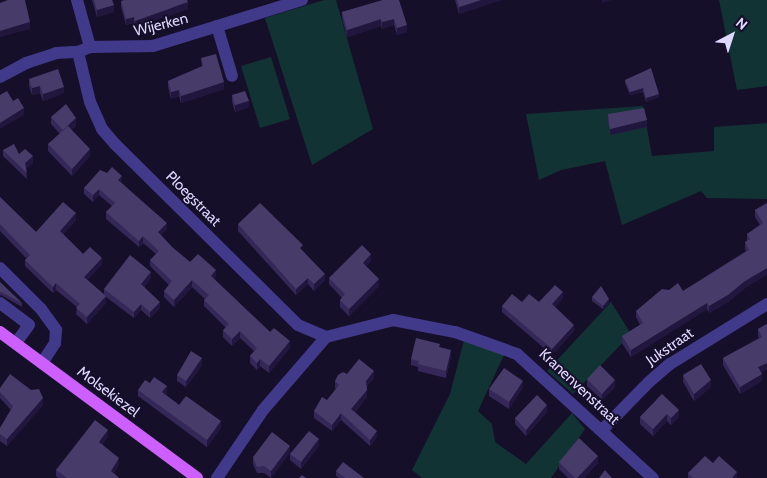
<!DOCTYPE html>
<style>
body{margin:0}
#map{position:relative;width:767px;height:478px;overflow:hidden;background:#160f2a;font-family:Cabin,sans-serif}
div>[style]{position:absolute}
.green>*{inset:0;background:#123334}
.minor>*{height:12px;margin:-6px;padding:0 6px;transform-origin:6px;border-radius:6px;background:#41398a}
.major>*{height:12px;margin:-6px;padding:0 6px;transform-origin:6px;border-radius:6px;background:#ce5fff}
.wall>*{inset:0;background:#352858}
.shaded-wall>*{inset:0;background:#21163e}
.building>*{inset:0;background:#473b6a}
span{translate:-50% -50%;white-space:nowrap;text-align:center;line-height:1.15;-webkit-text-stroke:4px #160f2a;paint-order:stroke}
.street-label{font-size:15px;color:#dfd8ff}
.north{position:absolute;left:707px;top:10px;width:50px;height:50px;-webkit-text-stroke:4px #160f2a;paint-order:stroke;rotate:40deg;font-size:14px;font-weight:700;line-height:20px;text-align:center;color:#dfd8ff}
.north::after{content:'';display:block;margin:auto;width:18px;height:22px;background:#dfd8ff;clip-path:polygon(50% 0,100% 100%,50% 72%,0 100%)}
</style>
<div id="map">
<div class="green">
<i style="clip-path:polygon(324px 0,336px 0,373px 129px,312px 165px,265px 18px)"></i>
<i style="clip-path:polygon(719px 0,767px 0,767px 86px,737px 90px)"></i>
<i style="clip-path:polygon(271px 57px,290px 119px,260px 128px,241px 66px)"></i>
<i style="clip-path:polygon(643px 106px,652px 156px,714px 151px,714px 127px,767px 123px,767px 199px,707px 198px,701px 191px,622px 225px,605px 161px,561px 170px,539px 180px,526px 114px)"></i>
<i style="clip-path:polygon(611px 302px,631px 334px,573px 394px,547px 371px)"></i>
<i style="clip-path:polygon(464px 340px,504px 355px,478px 411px,492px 424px,495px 442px,526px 464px,572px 413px,585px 429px,551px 478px,422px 478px,412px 470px,450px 394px)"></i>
</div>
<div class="minor">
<i style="left:77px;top:0;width:49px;rotate:74.5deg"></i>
<i style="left:217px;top:26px;width:52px;rotate:73.3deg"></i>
<i style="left:78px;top:52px;width:51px;rotate:76.5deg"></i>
<i style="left:90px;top:102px;width:30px;rotate:66deg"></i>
<i style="left:102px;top:129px;width:20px;rotate:49deg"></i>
<i style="left:115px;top:144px;width:257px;rotate:44.7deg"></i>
<i style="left:298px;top:325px;width:30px;rotate:23deg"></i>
<i style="left:0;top:77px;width:30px;rotate:-28deg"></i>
<i style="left:26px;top:63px;width:32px;rotate:-18deg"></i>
<i style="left:56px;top:53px;width:22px;rotate:-3deg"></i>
<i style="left:78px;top:52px;width:13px;rotate:-23deg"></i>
<i style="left:90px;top:47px;width:63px;rotate:-0.9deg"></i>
<i style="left:153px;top:46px;width:156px;rotate:-17.2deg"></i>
<i style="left:0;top:268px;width:58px;rotate:45deg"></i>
<i style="left:41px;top:309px;width:26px;rotate:54deg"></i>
<i style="left:56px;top:330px;width:13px;rotate:94deg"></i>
<i style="left:55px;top:343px;width:24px;rotate:123deg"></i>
<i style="left:0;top:303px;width:36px;rotate:37deg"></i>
<i style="left:29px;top:325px;width:22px;rotate:126deg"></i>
<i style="left:602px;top:430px;width:67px;rotate:-45.6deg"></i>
<i style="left:649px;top:382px;width:28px;rotate:-41deg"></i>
<i style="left:670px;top:364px;width:114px;rotate:-31.7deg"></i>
<i style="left:217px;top:478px;width:82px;rotate:-55.9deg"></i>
<i style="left:263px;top:410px;width:96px;rotate:-49.2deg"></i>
<i style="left:326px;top:337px;width:69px;rotate:-14.2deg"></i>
<i style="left:393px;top:320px;width:63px;rotate:11deg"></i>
<i style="left:455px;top:332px;width:66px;rotate:19.5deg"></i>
<i style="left:517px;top:354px;width:184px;rotate:42.4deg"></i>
</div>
<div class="major">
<i style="left:0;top:332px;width:245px;rotate:36.5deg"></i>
</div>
<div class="wall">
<i style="clip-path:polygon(92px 0,112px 0,114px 12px,97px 17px)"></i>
<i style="clip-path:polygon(383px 0,407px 32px,397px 35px,394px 25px,382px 29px,381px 26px,347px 37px,342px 18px,342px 12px)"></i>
<i style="clip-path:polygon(455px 0,501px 0,459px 14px)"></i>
<i style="clip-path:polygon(121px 1px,188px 9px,135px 27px,134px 23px,126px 25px,121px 7px)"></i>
<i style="clip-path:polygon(201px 58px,224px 89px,181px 103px,179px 96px,171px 99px,168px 87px,168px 81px,202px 66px)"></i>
<i style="clip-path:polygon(29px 79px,64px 93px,43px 101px,40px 93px,32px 95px,29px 86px)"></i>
<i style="clip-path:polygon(625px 80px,659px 97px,646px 102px,643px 92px,630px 95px,625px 83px)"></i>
<i style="clip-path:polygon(232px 95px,249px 107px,235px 112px,232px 102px)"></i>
<i style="clip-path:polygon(608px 114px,647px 127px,610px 135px,608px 121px)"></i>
<i style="clip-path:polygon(51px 117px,76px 125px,71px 130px,90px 156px,72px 176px,48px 151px,48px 144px,60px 134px,51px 124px)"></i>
<i style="clip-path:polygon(3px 150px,19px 154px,33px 163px,26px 169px,27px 179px,3px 156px)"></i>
<i style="clip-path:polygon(107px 173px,122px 183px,167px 229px,161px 235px,172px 247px,190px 262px,216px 276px,214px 279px,270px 332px,290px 348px,269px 373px,260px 366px,257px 370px,250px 363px,250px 356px,254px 351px,240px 338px,232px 346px,223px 337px,223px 330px,226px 328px,204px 306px,204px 300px,205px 299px,192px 287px,174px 307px,164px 297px,164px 291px,169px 285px,150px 266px,150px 260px,156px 254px,143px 243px,139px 247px,106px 219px,106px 212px,112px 206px,99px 195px,93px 202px,84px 194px,84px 188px)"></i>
<i style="clip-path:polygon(0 197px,36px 232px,76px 220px,63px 234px,83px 254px,102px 264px,87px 280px,104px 295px,104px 289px,151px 278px,144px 287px,160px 308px,150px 318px,141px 310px,134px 318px,106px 297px,106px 303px,87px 324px,76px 314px,77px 307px,56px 290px,53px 293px,25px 266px,25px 260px,27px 259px,0 231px)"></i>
<i style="clip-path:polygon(767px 203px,767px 274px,745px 288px,728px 302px,709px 313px,707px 309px,631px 357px,622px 343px,622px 336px,640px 325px,636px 317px,636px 311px,683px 291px,746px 251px,745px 249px,745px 242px,747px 241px,747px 234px,760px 225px,755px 217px,755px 210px)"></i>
<i style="clip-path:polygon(238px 224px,303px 251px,325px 280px,314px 291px,308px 284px,296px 295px,238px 231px)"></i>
<i style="clip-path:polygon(371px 261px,366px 266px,379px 286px,349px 316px,340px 307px,340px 300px,342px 298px,329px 284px,329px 278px)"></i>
<i style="clip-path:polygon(0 282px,22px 303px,22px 307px,1px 295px,0 296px)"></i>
<i style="clip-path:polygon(592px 297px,609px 303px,603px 309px,592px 301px)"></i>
<i style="clip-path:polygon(563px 298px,555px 307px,574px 331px,552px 355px,502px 312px,502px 306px,522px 302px,539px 302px)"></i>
<i style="clip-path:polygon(767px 324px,767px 369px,761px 372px,762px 381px,740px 394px,723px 365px,723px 358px,759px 338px,758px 336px,758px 329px)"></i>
<i style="clip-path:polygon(440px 347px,451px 356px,446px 378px,418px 371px,418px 367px,411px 365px,411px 359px)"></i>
<i style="clip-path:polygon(202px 365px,186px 387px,177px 381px,177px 375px)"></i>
<i style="clip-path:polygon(347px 374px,374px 378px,367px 386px,367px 397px,355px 412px,377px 437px,370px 446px,341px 420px,332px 431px,314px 418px,314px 411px,327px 400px,336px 389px,335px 388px,335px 381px)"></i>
<i style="clip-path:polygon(683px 375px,711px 387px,694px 401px,683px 382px)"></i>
<i style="clip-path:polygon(587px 379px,615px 387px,602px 400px,587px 386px)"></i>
<i style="clip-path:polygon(523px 387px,509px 409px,489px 396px,489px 389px)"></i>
<i style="clip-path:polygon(0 388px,43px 405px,7px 446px,0 441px,0 428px,11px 410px,0 398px)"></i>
<i style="clip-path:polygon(138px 390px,167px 393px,166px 395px,179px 405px,221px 428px,207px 447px,138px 396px)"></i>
<i style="clip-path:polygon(662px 394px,679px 417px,671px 425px,667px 421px,653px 436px,640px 424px,640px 417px)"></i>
<i style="clip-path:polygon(547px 412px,526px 436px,515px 424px,515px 418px)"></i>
<i style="clip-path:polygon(108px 437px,102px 444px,119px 464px,114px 473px,119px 478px,58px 478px,56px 476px,56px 470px)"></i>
<i style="clip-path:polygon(319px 446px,301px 469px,290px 460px,290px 454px)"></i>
<i style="clip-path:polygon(290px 452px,271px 478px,264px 473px,257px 473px,253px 464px,253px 457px)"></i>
<i style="clip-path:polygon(559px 462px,598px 463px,584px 478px,568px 478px,559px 469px)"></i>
<i style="clip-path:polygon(713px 463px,737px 478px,688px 478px,688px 473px)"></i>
<i style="clip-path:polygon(336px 471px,364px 478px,339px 478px,336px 476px)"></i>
</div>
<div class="shaded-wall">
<i style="clip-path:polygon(481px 0,501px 0,459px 14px,459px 7px)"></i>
<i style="clip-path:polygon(602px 0,612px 0,602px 3px)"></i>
<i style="clip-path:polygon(188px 2px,188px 9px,135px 27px,135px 21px)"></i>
<i style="clip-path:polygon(114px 5px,114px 12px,97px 17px,97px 10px)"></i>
<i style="clip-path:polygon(134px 17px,134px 23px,126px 25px,126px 19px)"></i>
<i style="clip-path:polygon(381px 19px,381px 26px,347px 37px,347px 30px)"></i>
<i style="clip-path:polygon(394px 19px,394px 25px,382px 29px,382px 22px)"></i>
<i style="clip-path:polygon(30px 22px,30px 29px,0 37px,0 31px)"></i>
<i style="clip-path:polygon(407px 25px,407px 32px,397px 35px,397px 28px)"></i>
<i style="clip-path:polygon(224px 82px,224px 89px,181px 103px,181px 96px)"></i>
<i style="clip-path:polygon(40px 86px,40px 93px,32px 95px,32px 88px)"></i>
<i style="clip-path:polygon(64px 87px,64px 93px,43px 101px,43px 94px)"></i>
<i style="clip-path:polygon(643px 88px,643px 92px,630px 95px,630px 92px)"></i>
<i style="clip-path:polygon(179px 90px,179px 96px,171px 99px,171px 92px)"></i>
<i style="clip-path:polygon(659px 94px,659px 97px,646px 102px,646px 98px)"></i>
<i style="clip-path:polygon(249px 101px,249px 107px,235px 112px,235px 105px)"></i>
<i style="clip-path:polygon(24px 108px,24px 115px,0 129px,0 123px)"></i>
<i style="clip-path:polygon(76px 118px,76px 125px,63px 137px,63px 130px)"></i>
<i style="clip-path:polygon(647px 120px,647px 127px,610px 135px,610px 129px)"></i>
<i style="clip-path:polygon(90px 149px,90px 156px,72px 176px,72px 169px)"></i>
<i style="clip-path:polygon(33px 156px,33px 163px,25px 170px,25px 163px)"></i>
<i style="clip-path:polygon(122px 176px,122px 183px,118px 180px)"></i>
<i style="clip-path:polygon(99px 189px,99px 195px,93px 202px,93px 195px)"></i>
<i style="clip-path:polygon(76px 213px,76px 220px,60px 237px,60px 231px)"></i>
<i style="clip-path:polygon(167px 223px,167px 229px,158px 239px,158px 232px)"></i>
<i style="clip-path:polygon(143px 236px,143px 243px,139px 247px,139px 241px)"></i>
<i style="clip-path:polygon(371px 254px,371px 261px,363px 269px,363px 263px)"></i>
<i style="clip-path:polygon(102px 258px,102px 264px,84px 284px,84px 277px)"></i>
<i style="clip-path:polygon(767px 268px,767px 274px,745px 288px,728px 302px,709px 313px,709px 306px,745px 281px)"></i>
<i style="clip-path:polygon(216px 270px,216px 276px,211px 282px,211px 276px)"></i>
<i style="clip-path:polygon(151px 272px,151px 278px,141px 290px,141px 284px)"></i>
<i style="clip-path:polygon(325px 274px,325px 280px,314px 291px,314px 284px)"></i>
<i style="clip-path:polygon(308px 278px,308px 284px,296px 295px,296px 289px)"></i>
<i style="clip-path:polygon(379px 279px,379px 286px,349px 316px,349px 309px)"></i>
<i style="clip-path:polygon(192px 280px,192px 287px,174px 307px,174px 300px)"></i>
<i style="clip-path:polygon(56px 283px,56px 290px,53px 293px,53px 287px)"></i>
<i style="clip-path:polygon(563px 292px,563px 298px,552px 311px,552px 304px)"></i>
<i style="clip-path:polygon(106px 296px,106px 303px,87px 324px,87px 317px)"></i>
<i style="clip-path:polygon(609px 299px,609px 303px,603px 309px,603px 306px)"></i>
<i style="clip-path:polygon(160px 302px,160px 308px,150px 318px,150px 312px)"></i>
<i style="clip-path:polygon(707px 303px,707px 309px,631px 357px,631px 350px)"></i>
<i style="clip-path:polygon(141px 304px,141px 310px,134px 318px,134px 312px)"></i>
<i style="clip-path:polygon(574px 325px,574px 331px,552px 355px,552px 349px)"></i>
<i style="clip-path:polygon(240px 331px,240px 338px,232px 346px,232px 339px)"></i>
<i style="clip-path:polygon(290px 341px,290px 348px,269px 373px,269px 366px)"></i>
<i style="clip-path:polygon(451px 350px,451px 356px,446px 378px,446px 371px)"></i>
<i style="clip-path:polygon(202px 358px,202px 365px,186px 387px,186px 381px)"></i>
<i style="clip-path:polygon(260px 359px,260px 366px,257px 370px,257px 363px)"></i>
<i style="clip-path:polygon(767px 363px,767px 369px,758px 374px,758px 367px)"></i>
<i style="clip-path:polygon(374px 371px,374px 378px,366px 387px,366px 381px)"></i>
<i style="clip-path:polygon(762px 374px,762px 381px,740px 394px,740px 387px)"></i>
<i style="clip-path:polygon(615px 380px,615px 387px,602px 400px,602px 394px)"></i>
<i style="clip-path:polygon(711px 380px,711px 387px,694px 401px,694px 394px)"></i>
<i style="clip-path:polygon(523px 381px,523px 387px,509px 409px,509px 402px)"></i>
<i style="clip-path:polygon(167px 386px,167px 393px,162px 399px,162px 392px)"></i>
<i style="clip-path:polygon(367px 390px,367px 397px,351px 416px,351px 409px)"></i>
<i style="clip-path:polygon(43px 398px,43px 405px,7px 446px,7px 439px)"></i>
<i style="clip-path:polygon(547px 405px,547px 412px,526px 436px,526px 430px)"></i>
<i style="clip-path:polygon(679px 410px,679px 417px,671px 425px,671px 418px)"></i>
<i style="clip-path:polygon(341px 413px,341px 420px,332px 431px,332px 425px)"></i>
<i style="clip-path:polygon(667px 414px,667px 421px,653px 436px,653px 429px)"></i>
<i style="clip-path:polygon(221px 421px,221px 428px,207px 447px,207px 440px)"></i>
<i style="clip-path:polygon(108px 430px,108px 437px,99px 448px,99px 442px)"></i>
<i style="clip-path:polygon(377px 431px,377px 437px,370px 446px,370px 440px)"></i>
<i style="clip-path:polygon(319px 439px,319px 446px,301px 469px,301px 462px)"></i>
<i style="clip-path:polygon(290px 446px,290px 452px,271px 478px,271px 471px)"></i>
<i style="clip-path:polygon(598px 456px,598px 463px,584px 478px,577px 478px)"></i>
<i style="clip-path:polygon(119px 458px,119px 464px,111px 478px,111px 471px)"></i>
<i style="clip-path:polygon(737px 472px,737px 478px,732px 478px)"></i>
</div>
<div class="building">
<i style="clip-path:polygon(8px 0,25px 0,30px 22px,0 31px,0 3px)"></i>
<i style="clip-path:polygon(94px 0,112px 0,114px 5px,97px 10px)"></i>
<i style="clip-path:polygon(124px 0,187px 0,188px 2px,135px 21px,134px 17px,126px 19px,121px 1px)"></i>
<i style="clip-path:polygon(383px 0,399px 0,407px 25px,397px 28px,394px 19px,382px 22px,381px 19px,347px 30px,342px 12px)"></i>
<i style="clip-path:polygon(457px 0,481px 0,459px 7px)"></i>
<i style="clip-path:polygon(216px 54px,224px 82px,181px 96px,179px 90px,171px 92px,168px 81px,203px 66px,201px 58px)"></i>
<i style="clip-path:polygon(651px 68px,659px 94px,646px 98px,643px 88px,630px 92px,625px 80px)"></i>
<i style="clip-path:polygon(58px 69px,64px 87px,43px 94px,40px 86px,32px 88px,29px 79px)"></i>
<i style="clip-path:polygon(7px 91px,13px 101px,18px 98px,24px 108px,0 123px,0 95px)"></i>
<i style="clip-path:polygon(245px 91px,249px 101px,235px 105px,232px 95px)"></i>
<i style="clip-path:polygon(66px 104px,76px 118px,63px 130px,51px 117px)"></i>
<i style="clip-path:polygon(644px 108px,647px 120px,610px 129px,608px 114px)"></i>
<i style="clip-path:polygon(68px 126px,90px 149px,72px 169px,48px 144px)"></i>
<i style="clip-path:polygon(14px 144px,19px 154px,25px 149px,33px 156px,25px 163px,27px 173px,3px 150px)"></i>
<i style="clip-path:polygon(112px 167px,122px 176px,118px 180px,167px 223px,158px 232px,172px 247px,190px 262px,198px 254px,216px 270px,211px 276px,230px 294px,270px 332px,274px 328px,290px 341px,269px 366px,260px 359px,257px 363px,250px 356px,257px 348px,240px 331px,232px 339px,223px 330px,229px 324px,204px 300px,209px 295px,192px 280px,174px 300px,164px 291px,172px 281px,150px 260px,159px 251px,143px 236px,139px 241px,106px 212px,115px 203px,99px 189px,93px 195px,84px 188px,100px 170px,107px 173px)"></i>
<i style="clip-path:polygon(0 197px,36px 232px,63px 202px,76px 213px,60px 231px,83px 254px,90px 247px,102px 258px,84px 277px,106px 296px,87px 317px,76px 308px,80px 304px,56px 283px,53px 287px,25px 260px,30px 255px,0 224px)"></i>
<i style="clip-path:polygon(260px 203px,303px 245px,300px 248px,325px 274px,314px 284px,308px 278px,296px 289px,238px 224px)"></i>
<i style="clip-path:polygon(767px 203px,767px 268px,745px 281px,728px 295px,709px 306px,707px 303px,631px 350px,622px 336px,643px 323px,636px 311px,662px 289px,669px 290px,678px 283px,683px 291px,749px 250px,745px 242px,750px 239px,747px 234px,763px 223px,755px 210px)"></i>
<i style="clip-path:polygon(362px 245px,371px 254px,363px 263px,379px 279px,349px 309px,340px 300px,345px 294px,329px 278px)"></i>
<i style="clip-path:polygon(130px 255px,151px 272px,141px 284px,160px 302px,150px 312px,141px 304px,134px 312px,104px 289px)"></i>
<i style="clip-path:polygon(0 282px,22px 303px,1px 292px,0 293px)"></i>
<i style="clip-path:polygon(555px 285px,563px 292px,552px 304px,574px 325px,552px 349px,502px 306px,512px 294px,522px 302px,529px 294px,539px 302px)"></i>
<i style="clip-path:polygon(601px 286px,609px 299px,603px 306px,592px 297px)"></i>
<i style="clip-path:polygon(767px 324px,767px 363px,758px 367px,762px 374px,740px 387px,723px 358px,762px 337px,758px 329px)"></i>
<i style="clip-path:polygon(416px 338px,440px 344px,439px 347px,451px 350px,446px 371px,418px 364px,419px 361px,411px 359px)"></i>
<i style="clip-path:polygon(191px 351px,202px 358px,186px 381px,177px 375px)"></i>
<i style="clip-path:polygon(359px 359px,374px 371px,366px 381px,367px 390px,351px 409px,377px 431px,370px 440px,341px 413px,332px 425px,314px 411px,322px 397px,327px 400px,339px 385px,335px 381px,338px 375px,343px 372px,347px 374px)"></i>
<i style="clip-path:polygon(701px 364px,711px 380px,694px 394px,683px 375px)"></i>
<i style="clip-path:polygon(600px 365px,615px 380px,602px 394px,587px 379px)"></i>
<i style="clip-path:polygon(504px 368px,523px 381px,509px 402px,489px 389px)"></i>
<i style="clip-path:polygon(10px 374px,31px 390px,39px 389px,43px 398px,7px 439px,0 434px,0 428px,13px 406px,0 392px,0 388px)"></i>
<i style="clip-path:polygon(154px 377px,167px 386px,162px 392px,179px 405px,186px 396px,221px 421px,207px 440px,138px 390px,145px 380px,150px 383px)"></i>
<i style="clip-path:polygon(662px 394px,679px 410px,671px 418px,667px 414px,653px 429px,640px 417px)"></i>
<i style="clip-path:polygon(537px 395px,547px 405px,526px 430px,515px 418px)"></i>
<i style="clip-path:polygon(95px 420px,108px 430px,99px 442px,119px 458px,111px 471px,119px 478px,67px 478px,56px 470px)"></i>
<i style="clip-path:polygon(309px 431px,319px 439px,301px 462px,290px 454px)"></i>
<i style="clip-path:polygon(272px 432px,290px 446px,271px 471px,264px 466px,257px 467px,253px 457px)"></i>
<i style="clip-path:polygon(579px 438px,598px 456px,577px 478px,575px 478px,559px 462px)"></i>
<i style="clip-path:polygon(705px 456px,713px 463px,719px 456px,737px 472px,732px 478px,693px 478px,688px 473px)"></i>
<i style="clip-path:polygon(343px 462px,364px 478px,345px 478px,336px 471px)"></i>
<i style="clip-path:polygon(605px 470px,612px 478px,599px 478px)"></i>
<i style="clip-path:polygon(302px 475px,306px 478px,299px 478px)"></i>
</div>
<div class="street-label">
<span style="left:161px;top:25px;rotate:-14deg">Wijerken</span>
<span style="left:193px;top:199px;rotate:45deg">Ploegstraat</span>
<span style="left:670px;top:347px;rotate:-35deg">Jukstraat</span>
<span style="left:579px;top:387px;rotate:43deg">Kranenvenstraat</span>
<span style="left:108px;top:392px;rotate:37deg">Molsekiezel</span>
</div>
<div class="north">N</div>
</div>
